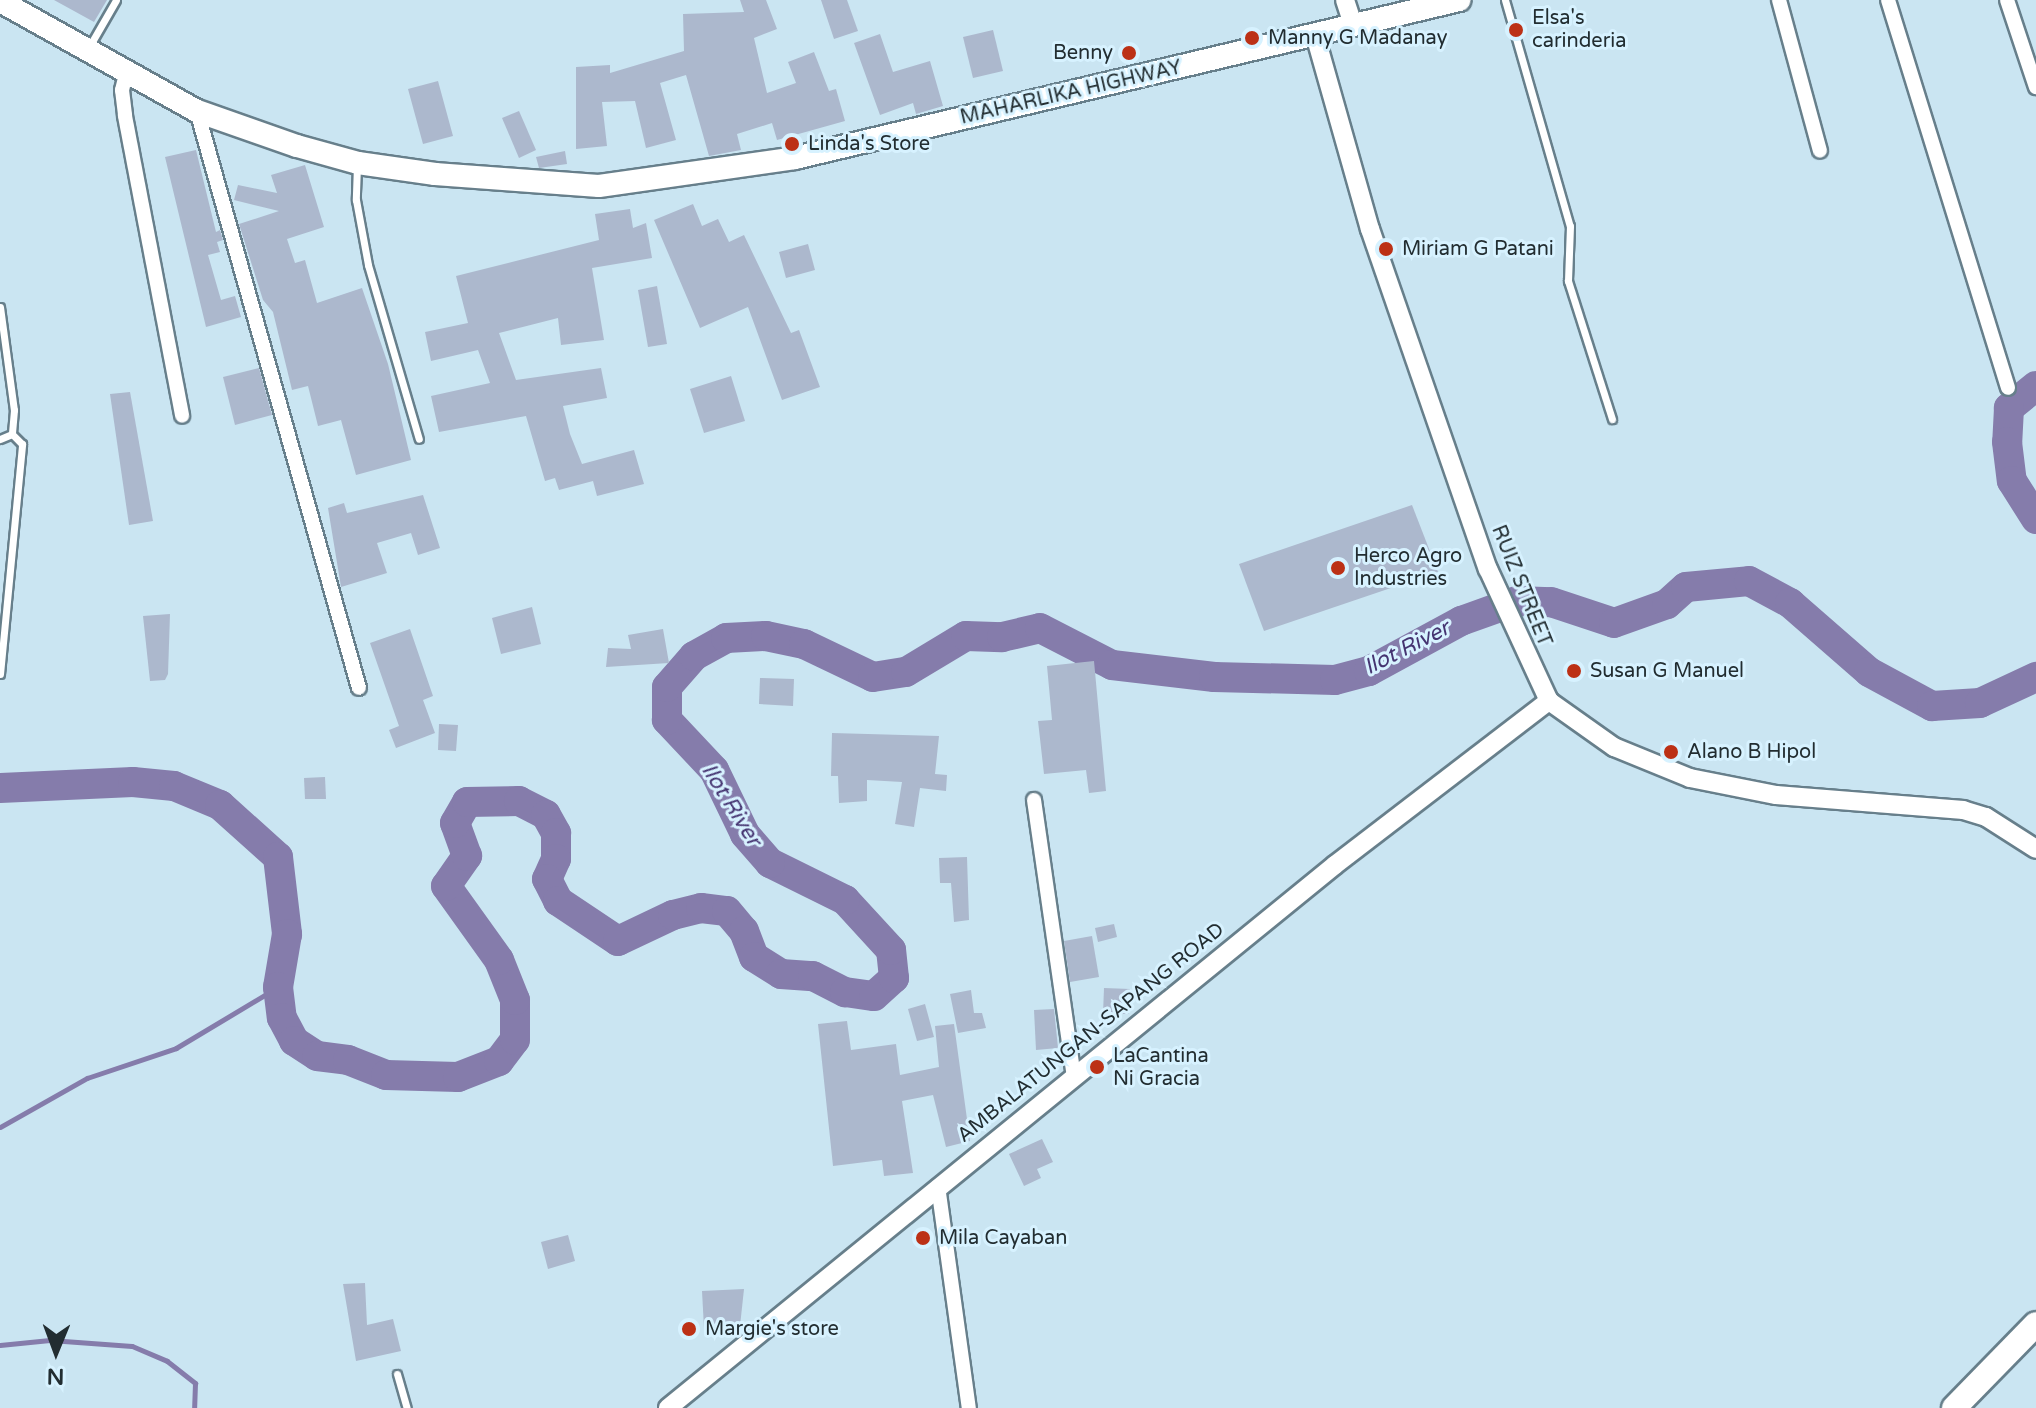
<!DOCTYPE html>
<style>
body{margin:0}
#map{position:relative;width:2036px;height:1408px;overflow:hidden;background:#cae5f2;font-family:"Varela Round",sans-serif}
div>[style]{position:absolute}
.stream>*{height:5px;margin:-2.5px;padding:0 2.5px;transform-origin:2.5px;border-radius:2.5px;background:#857cab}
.river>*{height:30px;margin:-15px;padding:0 15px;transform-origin:15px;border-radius:15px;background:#857cab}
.building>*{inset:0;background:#acb8cd}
.roads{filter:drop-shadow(2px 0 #677f8b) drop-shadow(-2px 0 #677f8b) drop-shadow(0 2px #677f8b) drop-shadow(0 -2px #677f8b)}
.service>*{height:7px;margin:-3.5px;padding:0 3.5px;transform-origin:3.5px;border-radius:3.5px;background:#fff}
.minor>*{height:14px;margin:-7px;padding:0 7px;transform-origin:7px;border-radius:7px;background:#fff}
.tertiary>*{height:18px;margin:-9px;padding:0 9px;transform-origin:9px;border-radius:9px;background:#fff}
.primary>*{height:22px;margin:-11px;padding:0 11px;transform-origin:11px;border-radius:11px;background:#fff}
.trunk>*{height:24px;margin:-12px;padding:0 12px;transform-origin:12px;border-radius:12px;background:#fff}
.dots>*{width:22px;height:22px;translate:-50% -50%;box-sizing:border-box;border:4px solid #d7f2ff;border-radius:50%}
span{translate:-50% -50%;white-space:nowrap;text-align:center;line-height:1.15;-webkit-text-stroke:6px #d7f2ff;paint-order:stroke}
.poi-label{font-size:20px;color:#222d31}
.left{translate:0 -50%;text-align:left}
.right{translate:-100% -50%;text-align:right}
.street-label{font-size:20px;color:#222d31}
.water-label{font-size:22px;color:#453471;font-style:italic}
.north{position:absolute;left:16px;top:1312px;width:80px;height:80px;-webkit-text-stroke:6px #d7f2ff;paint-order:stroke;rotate:181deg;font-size:22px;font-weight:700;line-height:32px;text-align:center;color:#222d31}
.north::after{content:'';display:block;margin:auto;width:28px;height:36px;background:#222d31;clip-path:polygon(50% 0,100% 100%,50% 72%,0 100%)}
</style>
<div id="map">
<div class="stream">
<i style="left:0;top:1127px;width:100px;rotate:-29.4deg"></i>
<i style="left:87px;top:1078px;width:94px;rotate:-18.6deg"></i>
<i style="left:176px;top:1048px;width:119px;rotate:-30.9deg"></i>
<i style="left:0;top:1345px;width:50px;rotate:-5.7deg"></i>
<i style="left:50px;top:1340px;width:82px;rotate:4.2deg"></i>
<i style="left:132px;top:1346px;width:38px;rotate:23deg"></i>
<i style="left:167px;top:1361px;width:36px;rotate:38deg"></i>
<i style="left:195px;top:1383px;width:25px;rotate:92deg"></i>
</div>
<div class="river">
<i style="left:2036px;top:386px;width:35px;rotate:141deg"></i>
<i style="left:2009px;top:408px;width:34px;rotate:93deg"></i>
<i style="left:2007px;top:442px;width:39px;rotate:83deg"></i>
<i style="left:2012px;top:481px;width:45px;rotate:57.7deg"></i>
<i style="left:0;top:788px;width:133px;rotate:-2.6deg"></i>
<i style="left:133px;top:782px;width:41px;rotate:5.6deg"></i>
<i style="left:174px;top:786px;width:50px;rotate:22.4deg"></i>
<i style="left:220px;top:805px;width:78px;rotate:41.9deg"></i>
<i style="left:278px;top:857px;width:78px;rotate:83.3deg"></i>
<i style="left:287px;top:934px;width:54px;rotate:99.6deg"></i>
<i style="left:278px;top:987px;width:31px;rotate:83deg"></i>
<i style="left:282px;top:1018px;width:26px;rotate:62deg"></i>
<i style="left:294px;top:1041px;width:27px;rotate:33deg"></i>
<i style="left:317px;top:1056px;width:31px;rotate:7deg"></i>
<i style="left:348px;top:1060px;width:41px;rotate:21.5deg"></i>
<i style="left:386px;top:1075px;width:72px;rotate:1.6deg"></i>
<i style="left:458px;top:1077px;width:44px;rotate:-21.3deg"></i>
<i style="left:499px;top:1061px;width:26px;rotate:-53deg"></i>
<i style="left:515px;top:1040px;width:40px;rotate:-90deg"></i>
<i style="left:515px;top:1000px;width:43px;rotate:-111.8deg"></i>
<i style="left:499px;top:960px;width:91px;rotate:-125.6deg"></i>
<i style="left:446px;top:886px;width:37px;rotate:-55deg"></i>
<i style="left:467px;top:856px;width:35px;rotate:-110deg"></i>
<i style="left:455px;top:823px;width:24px;rotate:-60deg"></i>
<i style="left:467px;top:802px;width:52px;rotate:-1.1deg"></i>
<i style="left:519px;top:801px;width:30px;rotate:27deg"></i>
<i style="left:546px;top:815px;width:21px;rotate:61deg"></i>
<i style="left:556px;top:833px;width:26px;rotate:90deg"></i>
<i style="left:556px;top:859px;width:22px;rotate:114deg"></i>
<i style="left:547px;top:879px;width:25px;rotate:63deg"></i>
<i style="left:558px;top:901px;width:72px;rotate:33.7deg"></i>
<i style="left:618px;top:941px;width:61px;rotate:-25.3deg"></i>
<i style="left:673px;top:915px;width:29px;rotate:-14deg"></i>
<i style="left:701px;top:908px;width:26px;rotate:7deg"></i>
<i style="left:727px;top:911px;width:26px;rotate:50deg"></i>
<i style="left:744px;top:931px;width:28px;rotate:69deg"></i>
<i style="left:754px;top:957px;width:32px;rotate:32deg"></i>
<i style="left:781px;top:974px;width:32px;rotate:4deg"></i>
<i style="left:813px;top:976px;width:36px;rotate:27deg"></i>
<i style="left:845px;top:992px;width:29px;rotate:8deg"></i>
<i style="left:874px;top:996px;width:27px;rotate:-42deg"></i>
<i style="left:894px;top:978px;width:28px;rotate:-96deg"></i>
<i style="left:891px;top:950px;width:68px;rotate:-132.6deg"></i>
<i style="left:845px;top:900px;width:84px;rotate:-153.7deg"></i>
<i style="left:770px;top:863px;width:38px;rotate:-131deg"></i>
<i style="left:745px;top:834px;width:71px;rotate:-115.8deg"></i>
<i style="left:714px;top:770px;width:69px;rotate:-133.2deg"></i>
<i style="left:667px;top:720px;width:33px;rotate:-90deg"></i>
<i style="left:667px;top:687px;width:41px;rotate:-48.9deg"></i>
<i style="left:694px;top:656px;width:37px;rotate:-29deg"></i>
<i style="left:726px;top:638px;width:40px;rotate:-2.9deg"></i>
<i style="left:766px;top:636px;width:39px;rotate:12deg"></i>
<i style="left:804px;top:644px;width:76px;rotate:25.6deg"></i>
<i style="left:873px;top:677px;width:33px;rotate:-9deg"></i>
<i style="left:906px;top:672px;width:70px;rotate:-31deg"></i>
<i style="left:966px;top:636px;width:36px;rotate:2deg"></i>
<i style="left:1002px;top:637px;width:39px;rotate:-13deg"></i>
<i style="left:1040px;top:628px;width:81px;rotate:27.2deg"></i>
<i style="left:1112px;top:665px;width:103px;rotate:6.7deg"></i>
<i style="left:1214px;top:677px;width:121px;rotate:1.4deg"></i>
<i style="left:1335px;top:680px;width:35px;rotate:-15deg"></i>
<i style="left:1369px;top:671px;width:105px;rotate:-28.5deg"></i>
<i style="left:1461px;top:621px;width:59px;rotate:-19.7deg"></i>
<i style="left:1517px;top:601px;width:34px;rotate:2deg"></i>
<i style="left:1551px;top:602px;width:66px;rotate:18.4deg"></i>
<i style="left:1614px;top:623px;width:56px;rotate:-19.7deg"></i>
<i style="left:1667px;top:604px;width:25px;rotate:-42deg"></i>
<i style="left:1686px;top:587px;width:63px;rotate:-5.4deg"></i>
<i style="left:1749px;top:581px;width:47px;rotate:28.2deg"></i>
<i style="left:1790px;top:603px;width:105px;rotate:41.1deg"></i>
<i style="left:1869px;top:672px;width:72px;rotate:28.4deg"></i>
<i style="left:1932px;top:706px;width:48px;rotate:-3.6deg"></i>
<i style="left:1980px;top:703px;width:62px;rotate:-24.9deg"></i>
</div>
<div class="building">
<i style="clip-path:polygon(54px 0,107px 0,94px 22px)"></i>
<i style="clip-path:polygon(740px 0,766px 0,777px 29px,754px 38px,767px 93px,796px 83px,788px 62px,814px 52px,829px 91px,836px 89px,845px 121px,777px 140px,772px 123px,737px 134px,741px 150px,709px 156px,686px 75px,660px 83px,676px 140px,646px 148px,635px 101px,602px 102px,607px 146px,576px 149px,576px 67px,610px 65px,610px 73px,684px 51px,683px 14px,744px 12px)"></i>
<i style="clip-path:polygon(821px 0,847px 0,858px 31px,834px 39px)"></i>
<i style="clip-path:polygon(993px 30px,1003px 71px,973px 78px,963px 37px)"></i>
<i style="clip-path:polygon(880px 34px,893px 72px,930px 61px,943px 106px,916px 114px,913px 103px,880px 115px,854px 43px)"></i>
<i style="clip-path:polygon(438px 81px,453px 136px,423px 144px,408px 89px)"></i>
<i style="clip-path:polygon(519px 111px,536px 150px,519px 158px,502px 118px)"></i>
<i style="clip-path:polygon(196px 150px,216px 232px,220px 230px,223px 240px,217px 242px,220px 252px,208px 255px,221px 300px,235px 296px,241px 317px,206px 327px,165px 157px)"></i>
<i style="clip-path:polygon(565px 151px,567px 164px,539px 168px,536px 157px)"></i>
<i style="clip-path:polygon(305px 165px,324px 227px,287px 239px,295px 263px,305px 260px,317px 303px,362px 288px,388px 364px,411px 460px,356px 475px,341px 420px,318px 426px,308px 386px,292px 390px,273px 312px,263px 300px,239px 224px,279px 211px,234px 200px,238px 185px,277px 193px,271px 175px)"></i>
<i style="clip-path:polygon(693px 204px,702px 226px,718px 219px,729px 242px,744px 235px,791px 333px,799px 330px,820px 387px,782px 400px,748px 307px,700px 328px,654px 220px)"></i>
<i style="clip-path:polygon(630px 209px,633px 228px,646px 223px,652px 258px,592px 268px,604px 340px,561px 345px,558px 318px,499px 333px,516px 380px,601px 368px,607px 398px,563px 406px,570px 434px,582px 464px,634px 450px,644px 484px,597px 496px,593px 481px,559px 490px,555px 478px,545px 481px,526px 416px,439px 432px,431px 396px,490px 383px,478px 350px,431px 361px,425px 332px,468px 323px,456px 276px,599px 240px,595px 214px)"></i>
<i style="clip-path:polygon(808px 244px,815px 270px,786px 278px,779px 252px)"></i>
<i style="clip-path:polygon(657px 286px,667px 344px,648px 347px,638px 290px)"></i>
<i style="clip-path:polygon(259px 368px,272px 415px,235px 425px,223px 377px)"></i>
<i style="clip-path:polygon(731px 376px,745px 421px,704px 433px,690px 389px)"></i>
<i style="clip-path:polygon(130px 392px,153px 521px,129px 525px,110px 394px)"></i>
<i style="clip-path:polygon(423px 495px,440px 548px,418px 555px,411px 533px,377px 543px,387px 573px,341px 587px,328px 508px,344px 503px,347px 513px)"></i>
<i style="clip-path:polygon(1412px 505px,1438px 572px,1264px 631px,1239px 564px)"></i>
<i style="clip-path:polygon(532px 607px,541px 644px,501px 654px,492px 618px)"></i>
<i style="clip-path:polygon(170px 614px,168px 674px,165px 680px,150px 681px,143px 616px)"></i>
<i style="clip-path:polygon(410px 629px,433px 696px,423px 700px,435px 733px,396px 748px,389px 730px,399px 726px,370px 643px)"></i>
<i style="clip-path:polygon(663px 629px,669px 663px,606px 667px,608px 648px,631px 649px,628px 635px)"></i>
<i style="clip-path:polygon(1094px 661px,1106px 791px,1089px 793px,1086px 770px,1044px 774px,1038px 721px,1052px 720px,1047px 666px)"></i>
<i style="clip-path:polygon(760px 678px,794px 679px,793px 706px,759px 704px)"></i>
<i style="clip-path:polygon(439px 724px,458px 725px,456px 751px,438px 750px)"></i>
<i style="clip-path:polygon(832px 733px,939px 736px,935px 774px,947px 775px,946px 791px,920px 788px,914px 827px,895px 824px,902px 782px,867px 780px,867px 801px,839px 803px,838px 776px,831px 776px)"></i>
<i style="clip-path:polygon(325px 777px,326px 799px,305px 799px,304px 778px)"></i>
<i style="clip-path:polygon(967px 857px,969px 920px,954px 922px,951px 883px,940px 883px,939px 858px)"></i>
<i style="clip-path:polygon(1114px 924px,1117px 937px,1098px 942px,1095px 928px)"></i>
<i style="clip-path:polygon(1092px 936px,1099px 977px,1070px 982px,1064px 941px)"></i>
<i style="clip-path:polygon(1104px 988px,1130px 989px,1129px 1014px,1103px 1014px)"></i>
<i style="clip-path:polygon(971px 990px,974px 1013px,982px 1013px,986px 1028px,958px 1033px,950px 994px)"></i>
<i style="clip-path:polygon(925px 1004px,934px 1037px,917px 1041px,908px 1009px)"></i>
<i style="clip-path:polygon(1054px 1009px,1058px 1048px,1036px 1050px,1034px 1010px)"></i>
<i style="clip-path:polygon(847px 1021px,851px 1050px,896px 1044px,900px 1075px,939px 1067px,935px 1026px,954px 1024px,970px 1141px,946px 1147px,933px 1095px,902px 1101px,913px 1173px,884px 1176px,882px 1160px,833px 1166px,818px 1024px)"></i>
<i style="clip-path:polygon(1042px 1139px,1053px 1162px,1037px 1169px,1041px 1178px,1024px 1186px,1009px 1154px)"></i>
<i style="clip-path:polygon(568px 1235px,575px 1261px,548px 1269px,541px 1242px)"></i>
<i style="clip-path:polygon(365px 1283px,367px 1325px,393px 1319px,401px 1351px,356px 1361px,343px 1284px)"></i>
<i style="clip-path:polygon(744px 1289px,740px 1326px,704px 1328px,702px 1291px)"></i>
</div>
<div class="roads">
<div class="service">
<i style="left:1505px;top:0;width:235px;rotate:74deg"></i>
<i style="left:1570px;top:226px;width:55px;rotate:92.1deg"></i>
<i style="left:1568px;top:281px;width:145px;rotate:72.3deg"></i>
<i style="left:89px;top:47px;width:54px;rotate:-60.1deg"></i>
<i style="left:357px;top:165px;width:35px;rotate:92deg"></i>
<i style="left:356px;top:200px;width:66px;rotate:79.5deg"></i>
<i style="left:368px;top:265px;width:181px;rotate:73.7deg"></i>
<i style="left:0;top:307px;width:104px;rotate:82.3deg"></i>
<i style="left:14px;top:410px;width:24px;rotate:95deg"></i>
<i style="left:0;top:439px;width:13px;rotate:-23deg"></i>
<i style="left:0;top:674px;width:231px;rotate:-84.5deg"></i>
<i style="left:22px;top:444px;width:14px;rotate:-135deg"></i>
<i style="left:397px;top:1374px;width:35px;rotate:74deg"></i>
</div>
<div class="minor">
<i style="left:1779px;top:0;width:156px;rotate:74.8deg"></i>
<i style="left:1888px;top:0;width:406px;rotate:72.8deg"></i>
<i style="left:2007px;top:0;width:92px;rotate:71.6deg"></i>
<i style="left:127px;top:70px;width:21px;rotate:104deg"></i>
<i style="left:122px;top:90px;width:26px;rotate:83deg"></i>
<i style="left:125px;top:116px;width:305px;rotate:79.2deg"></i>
<i style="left:197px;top:111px;width:599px;rotate:74.32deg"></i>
<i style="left:1034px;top:800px;width:279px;rotate:81.8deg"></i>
<i style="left:938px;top:1186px;width:224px;rotate:82.1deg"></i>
</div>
<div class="tertiary">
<i style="left:1345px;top:0;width:26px;rotate:72deg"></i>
<i style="left:1315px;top:35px;width:202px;rotate:74.2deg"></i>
<i style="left:1370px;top:229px;width:360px;rotate:70.9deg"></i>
<i style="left:1488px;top:569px;width:145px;rotate:65.2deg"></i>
<i style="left:1549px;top:701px;width:80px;rotate:35.3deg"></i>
<i style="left:1614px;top:747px;width:82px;rotate:22.2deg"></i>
<i style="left:1690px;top:778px;width:88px;rotate:11.2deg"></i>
<i style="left:1776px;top:795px;width:188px;rotate:4.6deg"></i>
<i style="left:1963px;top:810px;width:24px;rotate:17deg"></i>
<i style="left:1986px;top:817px;width:59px;rotate:32.6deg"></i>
<i style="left:668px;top:1408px;width:860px;rotate:-39.15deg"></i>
<i style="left:1335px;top:865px;width:270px;rotate:-37.5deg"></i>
</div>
<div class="primary">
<i style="left:0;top:1px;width:226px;rotate:29.2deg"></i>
<i style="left:197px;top:111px;width:106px;rotate:19.3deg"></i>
<i style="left:297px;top:146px;width:63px;rotate:15.6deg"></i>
<i style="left:358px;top:163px;width:78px;rotate:8.1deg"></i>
<i style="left:435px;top:174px;width:164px;rotate:4.2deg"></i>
<i style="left:599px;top:186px;width:198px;rotate:-8.1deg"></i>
<i style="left:795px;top:158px;width:683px;rotate:-13.38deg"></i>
</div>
<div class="trunk">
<i style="left:1954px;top:1408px;width:117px;rotate:-45.7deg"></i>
</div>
</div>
<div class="dots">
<i style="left:1516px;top:30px;background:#bc3116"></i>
<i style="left:1252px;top:38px;background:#bc3116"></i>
<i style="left:1129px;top:53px;background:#bc3116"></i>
<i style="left:792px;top:144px;background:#bc3116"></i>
<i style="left:1386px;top:249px;background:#bc3116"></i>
<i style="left:1338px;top:568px;background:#bc3116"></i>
<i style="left:1574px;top:671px;background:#bc3116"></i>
<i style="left:1671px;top:752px;background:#bc3116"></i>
<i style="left:1097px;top:1067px;background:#bc3116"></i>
<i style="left:923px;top:1238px;background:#bc3116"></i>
<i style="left:689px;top:1329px;background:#bc3116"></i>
</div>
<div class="poi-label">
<span class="left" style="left:1532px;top:30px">Elsa's<br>carinderia</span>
<span class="left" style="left:1268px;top:38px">Manny G Madanay</span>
<span class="right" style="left:1113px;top:53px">Benny</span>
<span class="left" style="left:808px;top:144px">Linda's Store</span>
<span class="left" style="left:1402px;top:249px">Miriam G Patani</span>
<span class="left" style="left:1354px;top:568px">Herco Agro<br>Industries</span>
<span class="left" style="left:1590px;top:671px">Susan G Manuel</span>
<span class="left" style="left:1687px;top:752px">Alano B Hipol</span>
<span class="left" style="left:1113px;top:1068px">LaCantina<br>Ni Gracia</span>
<span class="left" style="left:939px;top:1238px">Mila Cayaban</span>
<span class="left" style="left:705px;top:1329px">Margie's store</span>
</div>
<div class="street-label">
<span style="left:1071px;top:93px;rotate:-13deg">MAHARLIKA HIGHWAY</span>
<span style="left:1521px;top:586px;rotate:68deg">RUIZ STREET</span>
<span style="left:1091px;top:1033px;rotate:-39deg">AMBALATUNGAN-SAPANG ROAD</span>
</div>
<div class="water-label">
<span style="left:1407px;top:648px;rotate:-27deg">Ilot River</span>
<span style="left:731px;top:805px;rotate:58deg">Ilot River</span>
</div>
<div class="north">N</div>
</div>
